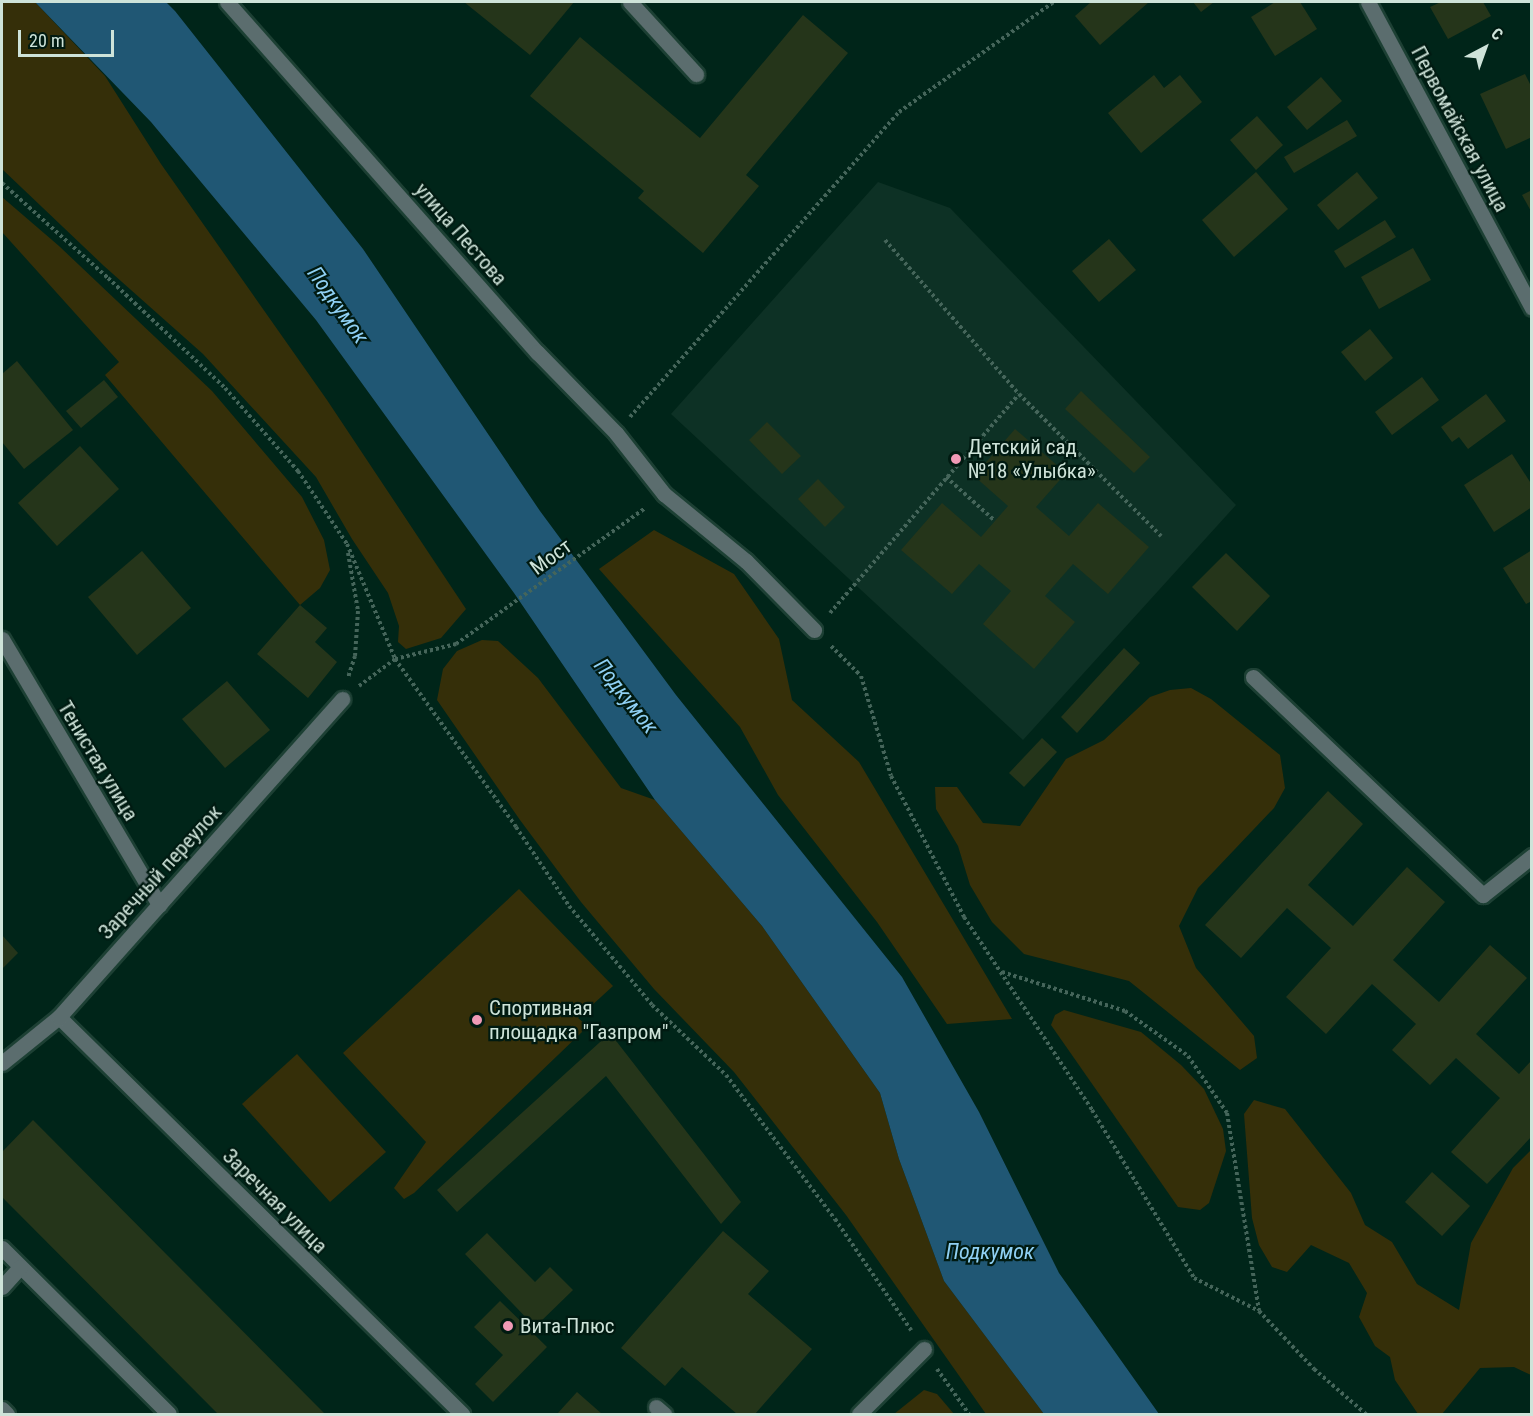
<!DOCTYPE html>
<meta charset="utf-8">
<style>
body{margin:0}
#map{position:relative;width:1533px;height:1416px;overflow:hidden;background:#002519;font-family:"Roboto Condensed",sans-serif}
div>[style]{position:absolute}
.built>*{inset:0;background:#0d3125}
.green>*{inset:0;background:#352f09}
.water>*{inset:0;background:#205774}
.building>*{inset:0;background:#25351a}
.path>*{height:4px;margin-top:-2px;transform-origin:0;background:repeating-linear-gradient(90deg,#45655a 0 3px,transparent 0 6px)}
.roads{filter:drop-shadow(2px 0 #1d4034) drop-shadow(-2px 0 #1d4034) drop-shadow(0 2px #1d4034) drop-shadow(0 -2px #1d4034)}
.minor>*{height:15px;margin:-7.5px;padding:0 7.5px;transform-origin:7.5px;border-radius:7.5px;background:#5b6d6e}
.dots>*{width:16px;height:16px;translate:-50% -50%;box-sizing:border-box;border:3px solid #001a11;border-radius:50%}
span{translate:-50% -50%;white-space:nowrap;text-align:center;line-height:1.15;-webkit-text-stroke:4.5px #001a11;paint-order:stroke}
.street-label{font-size:21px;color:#cee3d9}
.poi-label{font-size:21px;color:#cee3d9}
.left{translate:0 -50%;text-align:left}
.water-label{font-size:22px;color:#8fd0f4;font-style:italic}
.frame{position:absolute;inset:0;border:3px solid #cee3d9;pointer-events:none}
.north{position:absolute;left:1455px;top:18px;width:60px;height:60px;-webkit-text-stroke:4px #001a11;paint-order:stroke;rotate:41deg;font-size:16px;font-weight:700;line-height:24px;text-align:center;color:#cee3d9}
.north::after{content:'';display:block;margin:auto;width:21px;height:27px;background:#cee3d9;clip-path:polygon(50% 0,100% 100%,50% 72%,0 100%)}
.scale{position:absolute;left:18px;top:30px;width:96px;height:27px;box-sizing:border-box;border:3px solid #cee3d9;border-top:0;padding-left:8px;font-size:18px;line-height:21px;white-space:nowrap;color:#cee3d9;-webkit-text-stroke:4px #001a11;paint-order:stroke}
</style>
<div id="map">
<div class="built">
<i style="clip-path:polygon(878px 182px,950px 208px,1236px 505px,1023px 740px,671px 414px)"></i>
</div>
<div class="green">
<i style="clip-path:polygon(2px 2px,35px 2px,105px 76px,161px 164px,327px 400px,466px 609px,441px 638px,406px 649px,398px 642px,399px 626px,388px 593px,352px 539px,316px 477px,203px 354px,104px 266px,2px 169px)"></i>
<i style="clip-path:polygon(2px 197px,59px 246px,212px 391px,302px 497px,324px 540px,330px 570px,320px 588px,300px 605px,105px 375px,119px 362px,2px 232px)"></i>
<i style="clip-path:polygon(654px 530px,734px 574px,779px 639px,792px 700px,859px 762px,1012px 1019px,947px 1024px,877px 922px,778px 795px,740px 727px,599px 569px)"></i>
<i style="clip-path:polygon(482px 640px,498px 641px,538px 678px,621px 788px,655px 800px,762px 926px,880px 1093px,899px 1159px,944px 1281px,1044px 1414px,986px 1414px,846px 1215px,734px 1072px,654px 989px,581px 902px,520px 820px,437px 700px,443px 669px,457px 651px)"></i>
<i style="clip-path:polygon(1191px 688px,1211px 699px,1280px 755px,1285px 788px,1274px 808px,1198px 888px,1179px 926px,1196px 968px,1254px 1036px,1257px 1058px,1240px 1070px,1129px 981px,1024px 954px,992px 922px,970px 885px,958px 846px,936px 809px,935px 787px,957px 787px,983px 823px,1020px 826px,1066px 759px,1104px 740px,1150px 697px,1170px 690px)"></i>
<i style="clip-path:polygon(519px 889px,613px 986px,578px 1018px,584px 1023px,582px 1032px,414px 1193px,404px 1199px,394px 1188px,426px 1142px,343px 1053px)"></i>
<i style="clip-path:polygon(1064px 1010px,1141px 1032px,1181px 1065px,1204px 1089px,1223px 1129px,1226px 1151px,1209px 1203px,1200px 1210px,1178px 1207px,1051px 1025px,1055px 1015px)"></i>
<i style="clip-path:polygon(297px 1054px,386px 1152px,330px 1202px,242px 1104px)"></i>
<i style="clip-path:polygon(1254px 1100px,1285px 1109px,1351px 1193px,1365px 1225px,1392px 1242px,1417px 1284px,1459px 1310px,1471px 1243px,1513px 1168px,1531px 1150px,1531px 1375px,1514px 1367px,1480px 1368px,1442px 1414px,1418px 1414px,1395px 1380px,1390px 1357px,1375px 1346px,1359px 1317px,1367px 1293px,1349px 1263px,1311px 1245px,1287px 1272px,1272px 1267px,1259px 1245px,1252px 1218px,1244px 1114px)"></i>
<i style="clip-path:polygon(924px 1390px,937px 1394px,954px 1414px,894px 1414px)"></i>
</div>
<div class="water">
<i style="clip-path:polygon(35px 2px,166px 2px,175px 11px,363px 249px,540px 511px,676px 695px,902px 977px,979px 1112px,1059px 1273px,1159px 1414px,1044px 1414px,944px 1281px,899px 1159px,880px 1093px,762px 926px,655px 800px,514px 593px,316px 320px,151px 122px)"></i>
</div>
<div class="building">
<i style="clip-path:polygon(464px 2px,574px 2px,530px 55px)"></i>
<i style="clip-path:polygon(1091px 2px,1149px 2px,1100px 45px,1075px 16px)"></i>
<i style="clip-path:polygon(1193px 2px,1214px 2px,1201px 12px)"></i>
<i style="clip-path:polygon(1275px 2px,1300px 2px,1317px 29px,1275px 56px,1251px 17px)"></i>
<i style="clip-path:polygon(1441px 2px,1483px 2px,1491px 16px,1448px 39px,1430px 7px)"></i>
<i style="clip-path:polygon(803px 15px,848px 53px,746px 175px,759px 186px,703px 253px,638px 198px,644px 191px,530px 96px,580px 37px,700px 138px)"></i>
<i style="clip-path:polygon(1525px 74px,1532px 88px,1532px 137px,1506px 149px,1480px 94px)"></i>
<i style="clip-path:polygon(1154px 75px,1164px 88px,1180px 75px,1202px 102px,1141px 153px,1108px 113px)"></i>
<i style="clip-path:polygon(1321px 77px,1342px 101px,1307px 130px,1287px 107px)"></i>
<i style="clip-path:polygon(1257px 116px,1283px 145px,1256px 170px,1230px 140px)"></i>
<i style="clip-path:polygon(1347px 120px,1357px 136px,1294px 173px,1284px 157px)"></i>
<i style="clip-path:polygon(1256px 172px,1288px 209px,1234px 257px,1202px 220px)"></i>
<i style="clip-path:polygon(1357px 172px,1378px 198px,1338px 230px,1317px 205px)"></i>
<i style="clip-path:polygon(1532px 190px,1532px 213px,1522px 195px)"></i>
<i style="clip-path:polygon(1385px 220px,1396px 237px,1345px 268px,1334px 251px)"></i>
<i style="clip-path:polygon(1109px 239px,1136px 270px,1099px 302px,1072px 271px)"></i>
<i style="clip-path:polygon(1413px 248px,1431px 280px,1379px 309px,1361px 277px)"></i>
<i style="clip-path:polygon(1370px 329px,1393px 358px,1365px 381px,1341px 352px)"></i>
<i style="clip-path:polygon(17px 361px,73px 430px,24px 469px,2px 442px,2px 374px)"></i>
<i style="clip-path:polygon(1422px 377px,1439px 400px,1392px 435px,1375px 412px)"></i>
<i style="clip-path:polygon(104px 380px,118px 397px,81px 428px,66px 411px)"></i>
<i style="clip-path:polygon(1081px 391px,1150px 457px,1134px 473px,1065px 409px)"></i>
<i style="clip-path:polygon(1486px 394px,1506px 421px,1468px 449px,1459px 437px,1452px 442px,1441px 427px)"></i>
<i style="clip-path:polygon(767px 422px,801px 456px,782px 474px,749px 440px)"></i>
<i style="clip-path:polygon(1015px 429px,1066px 473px,1036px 507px,1069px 536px,1098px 503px,1149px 547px,1108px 594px,1073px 564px,1045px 596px,1075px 622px,1034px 669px,983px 624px,1011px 591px,979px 564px,952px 594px,901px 550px,942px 503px,981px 537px,1008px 506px,974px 476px)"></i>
<i style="clip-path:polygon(80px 446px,119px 489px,57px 546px,18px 503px)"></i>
<i style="clip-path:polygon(1512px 454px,1532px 485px,1532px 507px,1494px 532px,1464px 485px)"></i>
<i style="clip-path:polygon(818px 479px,845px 507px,825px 527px,798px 499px)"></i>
<i style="clip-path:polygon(1532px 550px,1532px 601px,1526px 604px,1503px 568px)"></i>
<i style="clip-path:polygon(142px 551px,191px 608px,137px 655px,88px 597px)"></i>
<i style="clip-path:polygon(1226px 553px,1270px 596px,1237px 631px,1192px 587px)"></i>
<i style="clip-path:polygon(300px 605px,327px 628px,315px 642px,337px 662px,308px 698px,257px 654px)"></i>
<i style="clip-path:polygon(1124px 648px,1140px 663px,1077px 733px,1061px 717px)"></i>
<i style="clip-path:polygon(227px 681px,270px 730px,225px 768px,182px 719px)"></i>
<i style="clip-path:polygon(1042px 738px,1057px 752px,1024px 787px,1009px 773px)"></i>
<i style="clip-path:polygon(1328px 791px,1363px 824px,1308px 885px,1353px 926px,1407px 867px,1445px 902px,1393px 960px,1439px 1002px,1490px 945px,1527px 978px,1476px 1034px,1519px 1074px,1532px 1060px,1532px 1136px,1487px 1184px,1451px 1152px,1500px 1098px,1456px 1058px,1430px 1085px,1392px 1050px,1416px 1024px,1372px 984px,1326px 1034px,1286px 997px,1331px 948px,1287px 908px,1241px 958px,1205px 925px)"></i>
<i style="clip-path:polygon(2px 935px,18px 953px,2px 969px)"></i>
<i style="clip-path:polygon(610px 1033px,741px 1202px,721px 1224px,606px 1076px,457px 1212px,437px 1190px)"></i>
<i style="clip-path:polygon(33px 1120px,325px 1414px,218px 1414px,2px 1197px,2px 1152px)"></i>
<i style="clip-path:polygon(1432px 1172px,1470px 1206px,1442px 1236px,1405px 1202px)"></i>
<i style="clip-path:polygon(723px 1231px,769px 1271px,748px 1294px,812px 1349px,755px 1414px,737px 1414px,682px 1367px,665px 1386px,621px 1348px)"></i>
<i style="clip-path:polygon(487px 1233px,535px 1282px,550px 1267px,573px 1290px,535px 1327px,465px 1254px)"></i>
<i style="clip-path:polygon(500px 1301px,547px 1347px,493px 1402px,475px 1384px,503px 1355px,474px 1327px)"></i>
<i style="clip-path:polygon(577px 1392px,602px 1414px,557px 1414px)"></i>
</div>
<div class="path">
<i style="left:2px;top:183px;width:142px;rotate:41.9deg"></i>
<i style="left:108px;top:278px;width:161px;rotate:43.2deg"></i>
<i style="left:225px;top:388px;width:111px;rotate:48.7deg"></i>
<i style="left:298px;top:471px;width:88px;rotate:56.1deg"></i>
<i style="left:347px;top:544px;width:125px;rotate:67.3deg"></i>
<i style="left:395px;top:659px;width:207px;rotate:54.2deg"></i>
<i style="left:516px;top:827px;width:95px;rotate:56.1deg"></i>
<i style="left:569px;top:906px;width:129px;rotate:50deg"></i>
<i style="left:652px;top:1005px;width:102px;rotate:43.4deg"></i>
<i style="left:726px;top:1075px;width:181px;rotate:52.9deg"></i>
<i style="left:835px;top:1219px;width:135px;rotate:55.6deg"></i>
<i style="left:885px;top:240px;width:204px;rotate:49deg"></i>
<i style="left:1019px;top:394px;width:201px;rotate:45deg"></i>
<i style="left:630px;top:417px;width:407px;rotate:-48.6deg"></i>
<i style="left:899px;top:112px;width:190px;rotate:-35.4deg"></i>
<i style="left:946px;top:477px;width:66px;rotate:41.9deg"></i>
<i style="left:348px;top:553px;width:59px;rotate:80.2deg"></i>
<i style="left:358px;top:611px;width:45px;rotate:93.8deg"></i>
<i style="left:355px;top:656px;width:23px;rotate:108deg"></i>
<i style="left:830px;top:613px;width:289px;rotate:-49.2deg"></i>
<i style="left:831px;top:646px;width:42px;rotate:45deg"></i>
<i style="left:861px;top:676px;width:104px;rotate:73.3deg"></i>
<i style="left:891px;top:776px;width:159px;rotate:62.6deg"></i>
<i style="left:964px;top:917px;width:232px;rotate:56.4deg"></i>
<i style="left:1092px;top:1110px;width:197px;rotate:58.7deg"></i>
<i style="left:1194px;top:1278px;width:73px;rotate:26.9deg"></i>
<i style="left:1259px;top:1311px;width:80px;rotate:46.5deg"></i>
<i style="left:1314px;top:1369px;width:69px;rotate:40.9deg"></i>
<i style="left:359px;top:686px;width:45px;rotate:-36.9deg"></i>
<i style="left:395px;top:659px;width:63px;rotate:-13.8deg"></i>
<i style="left:456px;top:644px;width:233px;rotate:-35.7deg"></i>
<i style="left:1002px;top:972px;width:129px;rotate:17.6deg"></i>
<i style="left:1125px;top:1011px;width:77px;rotate:35.5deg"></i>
<i style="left:1188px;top:1056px;width:69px;rotate:55.6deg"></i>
<i style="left:1227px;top:1113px;width:200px;rotate:80.8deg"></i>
<i style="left:937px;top:1369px;width:55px;rotate:54.6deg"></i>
</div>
<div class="roads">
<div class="minor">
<i style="left:227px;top:2px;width:468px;rotate:48.5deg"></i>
<i style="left:537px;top:352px;width:113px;rotate:45.7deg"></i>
<i style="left:616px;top:433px;width:78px;rotate:51.8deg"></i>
<i style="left:664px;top:494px;width:106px;rotate:39.3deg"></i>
<i style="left:746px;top:561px;width:97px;rotate:45.4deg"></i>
<i style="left:630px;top:2px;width:98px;rotate:47.5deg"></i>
<i style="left:1368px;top:2px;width:347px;rotate:61.8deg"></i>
<i style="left:2px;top:639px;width:309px;rotate:59.4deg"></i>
<i style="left:1253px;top:677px;width:317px;rotate:43.5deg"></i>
<i style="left:1483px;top:895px;width:63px;rotate:-38.5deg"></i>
<i style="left:59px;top:1017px;width:566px;rotate:44.57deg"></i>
<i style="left:2px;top:1063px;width:73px;rotate:-38.9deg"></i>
<i style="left:59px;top:1017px;width:426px;rotate:-48.3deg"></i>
<i style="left:2px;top:1248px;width:235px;rotate:44.8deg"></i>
<i style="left:2px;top:1287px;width:27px;rotate:-48deg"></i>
<i style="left:656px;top:1407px;width:11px;rotate:41deg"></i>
<i style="left:2px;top:1409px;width:7px;rotate:45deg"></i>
<i style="left:859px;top:1414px;width:92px;rotate:-45deg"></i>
</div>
</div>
<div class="dots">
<i style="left:956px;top:459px;background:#f09ab6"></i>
<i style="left:477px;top:1020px;background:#f09ab6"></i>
<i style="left:508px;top:1326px;background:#f09ab6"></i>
</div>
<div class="street-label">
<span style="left:1460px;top:129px;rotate:62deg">Первомайская улица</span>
<span style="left:461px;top:234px;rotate:49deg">улица Пестова</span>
<span style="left:551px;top:557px;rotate:-36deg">Мост</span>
<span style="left:98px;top:761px;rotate:59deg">Тенистая улица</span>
<span style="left:160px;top:872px;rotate:-48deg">Заречный переулок</span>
<span style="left:275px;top:1201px;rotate:45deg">Заречная улица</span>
</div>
<div class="poi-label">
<span class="left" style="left:968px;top:459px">Детский сад<br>№18 «Улыбка»</span>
<span class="left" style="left:489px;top:1020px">Спортивная<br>площадка "Газпром"</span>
<span class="left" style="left:520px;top:1326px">Вита-Плюс</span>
</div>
<div class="water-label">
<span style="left:338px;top:305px;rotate:55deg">Подкумок</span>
<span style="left:626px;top:696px;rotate:52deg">Подкумок</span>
<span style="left:990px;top:1252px">Подкумок</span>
</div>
<div class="frame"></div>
<div class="north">С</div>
<div class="scale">20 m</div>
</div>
